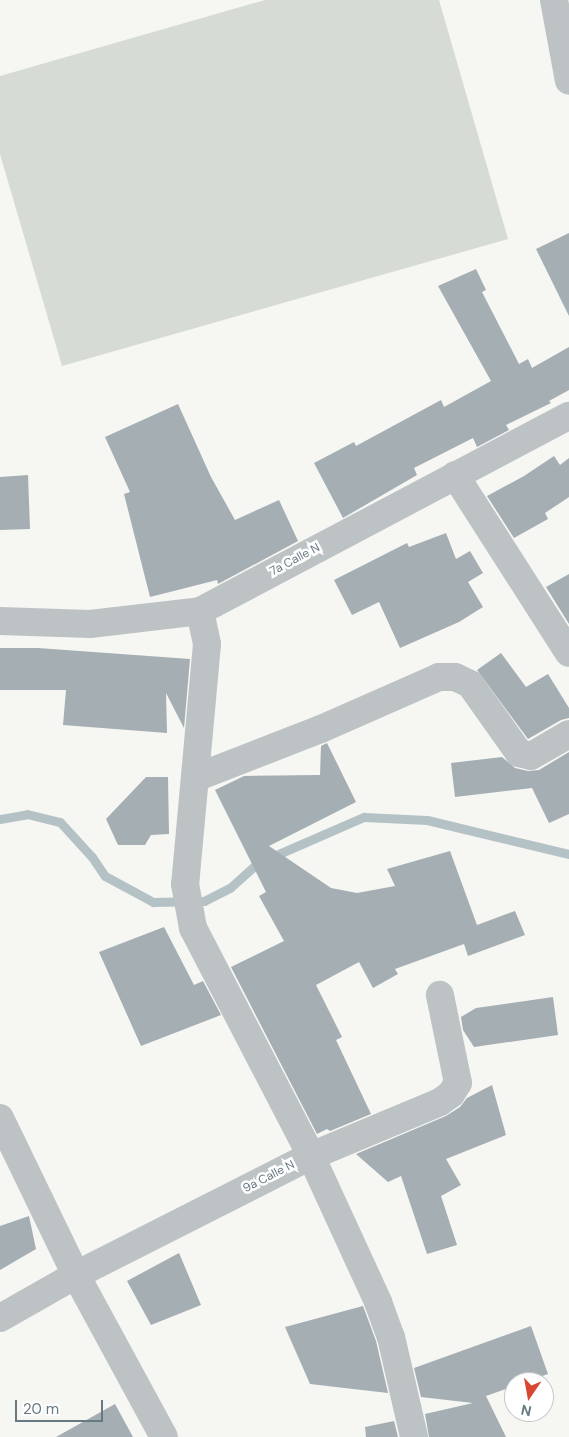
<!DOCTYPE html>
<style>
body{margin:0}
#map{position:relative;width:569px;height:1437px;overflow:hidden;background:#f6f6f3;font-family:"DM Sans",sans-serif}
div>[style]{position:absolute}
.green>*{inset:0;background:#d6dbd3}
.stream>*{height:9px;margin:-4.5px;padding:0 4.5px;transform-origin:4.5px;border-radius:4.5px;background:#b5c2c5}
.building>*{inset:0;background:#a5aeb3}
.street>*{height:28px;margin:-14px;padding:0 14px;transform-origin:14px;border-radius:14px;background:#bdc2c5}
span{translate:-50% -50%;white-space:nowrap;text-align:center;line-height:1.15;-webkit-text-stroke:5px #fff;paint-order:stroke}
.street-label{font-size:12px;color:#677983}
.north{position:absolute;left:504px;top:1372px;width:50px;height:50px;box-sizing:border-box;background:#fff;border:1px solid #c2c9cd;border-radius:50%;rotate:192deg;font-size:14px;font-weight:700;line-height:20px;text-align:center;color:#677983}
.north::after{content:'';display:block;margin:auto;width:18px;height:22px;background:#d94730;clip-path:polygon(50% 0,100% 100%,50% 72%,0 100%)}
.scale{position:absolute;left:15px;top:1400px;width:88px;height:22px;box-sizing:border-box;border:2px solid #677983;border-top:0;padding-left:6px;font-size:15px;line-height:18px;white-space:nowrap;color:#677983;-webkit-text-stroke:4px #fff;paint-order:stroke}
</style>
<div id="map">
<div class="green">
<i style="clip-path:polygon(265px 0,439px 0,508px 239px,62px 366px,0 154px,0 76px)"></i>
</div>
<div class="stream">
<i style="left:0;top:819px;width:27px;rotate:-10deg"></i>
<i style="left:27px;top:814px;width:34px;rotate:14deg"></i>
<i style="left:60px;top:822px;width:47px;rotate:47.6deg"></i>
<i style="left:92px;top:857px;width:23px;rotate:56deg"></i>
<i style="left:105px;top:876px;width:55px;rotate:28.4deg"></i>
<i style="left:153px;top:902px;width:51px;rotate:-1.1deg"></i>
<i style="left:204px;top:901px;width:30px;rotate:-27deg"></i>
<i style="left:231px;top:887px;width:36px;rotate:-42deg"></i>
<i style="left:258px;top:863px;width:116px;rotate:-23.5deg"></i>
<i style="left:364px;top:817px;width:63px;rotate:2.7deg"></i>
<i style="left:427px;top:820px;width:146px;rotate:13.5deg"></i>
</div>
<div class="building">
<i style="clip-path:polygon(569px 233px,569px 316px,536px 249px)"></i>
<i style="clip-path:polygon(476px 269px,486px 290px,482px 292px,519px 364px,528px 359px,532px 368px,569px 347px,569px 390px,549px 401px,551px 403px,506px 425px,509px 430px,477px 447px,473px 438px,414px 468px,417px 475px,343px 518px,314px 463px,354px 442px,356px 446px,441px 400px,444px 407px,491px 381px,438px 286px)"></i>
<i style="clip-path:polygon(178px 404px,211px 477px,235px 520px,279px 500px,298px 541px,218px 584px,217px 580px,150px 597px,124px 494px,130px 492px,105px 437px)"></i>
<i style="clip-path:polygon(554px 456px,560px 465px,569px 458px,569px 497px,545px 513px,548px 519px,514px 538px,487px 496px,524px 476px)"></i>
<i style="clip-path:polygon(28px 475px,30px 529px,0 530px,0 477px)"></i>
<i style="clip-path:polygon(446px 533px,456px 559px,470px 551px,483px 573px,468px 582px,483px 607px,459px 622px,400px 648px,379px 602px,352px 615px,334px 580px,407px 543px,409px 547px)"></i>
<i style="clip-path:polygon(569px 574px,569px 624px,546px 587px)"></i>
<i style="clip-path:polygon(0 648px,38px 648px,190px 659px,184px 728px,166px 693px,167px 733px,63px 725px,66px 690px,0 690px)"></i>
<i style="clip-path:polygon(501px 653px,526px 687px,548px 674px,569px 708px,569px 718px,561px 720px,528px 739px,477px 670px)"></i>
<i style="clip-path:polygon(327px 743px,356px 802px,269px 846px,331px 888px,357px 893px,395px 886px,387px 869px,450px 851px,477px 925px,515px 911px,525px 935px,468px 956px,464px 944px,395px 969px,398px 974px,373px 988px,359px 962px,316px 985px,342px 1037px,336px 1040px,371px 1114px,330px 1131px,327px 1129px,317px 1134px,231px 967px,284px 941px,259px 896px,266px 892px,215px 790px,244px 776px,320px 775px,321px 746px)"></i>
<i style="clip-path:polygon(569px 752px,569px 814px,549px 823px,532px 788px,455px 797px,451px 763px,502px 757px,515px 768px,528px 771px,539px 770px)"></i>
<i style="clip-path:polygon(146px 777px,168px 777px,169px 834px,151px 835px,145px 845px,118px 845px,106px 819px)"></i>
<i style="clip-path:polygon(164px 927px,194px 985px,203px 981px,221px 1015px,141px 1046px,99px 952px)"></i>
<i style="clip-path:polygon(553px 997px,558px 1035px,474px 1047px,463px 1030px,461px 1017px,476px 1008px)"></i>
<i style="clip-path:polygon(492px 1085px,506px 1135px,446px 1159px,461px 1185px,441px 1196px,457px 1245px,427px 1254px,401px 1176px,388px 1182px,356px 1154px,446px 1116px,460px 1107px,467px 1098px)"></i>
<i style="clip-path:polygon(29px 1216px,36px 1249px,0 1270px,0 1226px)"></i>
<i style="clip-path:polygon(179px 1253px,201px 1305px,151px 1325px,127px 1281px)"></i>
<i style="clip-path:polygon(363px 1306px,376px 1341px,388px 1393px,310px 1384px,285px 1327px)"></i>
<i style="clip-path:polygon(531px 1326px,548px 1374px,525px 1382px,514px 1382px,514px 1386px,486px 1396px,506px 1437px,429px 1437px,425px 1414px,473px 1403px,421px 1397px,414px 1368px)"></i>
<i style="clip-path:polygon(115px 1404px,133px 1437px,56px 1437px)"></i>
<i style="clip-path:polygon(394px 1421px,398px 1437px,366px 1437px,365px 1427px)"></i>
</div>
<div class="street">
<i style="left:554px;top:0;width:82px;rotate:79.5deg"></i>
<i style="left:455px;top:475px;width:211px;rotate:57.4deg"></i>
<i style="left:200px;top:611px;width:34px;rotate:78deg"></i>
<i style="left:207px;top:644px;width:241px;rotate:95.2deg"></i>
<i style="left:185px;top:884px;width:45px;rotate:79.7deg"></i>
<i style="left:193px;top:928px;width:257px;rotate:62.6deg"></i>
<i style="left:311px;top:1156px;width:161px;rotate:65.3deg"></i>
<i style="left:378px;top:1302px;width:37px;rotate:70deg"></i>
<i style="left:391px;top:1337px;width:103px;rotate:77deg"></i>
<i style="left:0;top:621px;width:90px;rotate:1.9deg"></i>
<i style="left:90px;top:624px;width:111px;rotate:-6.7deg"></i>
<i style="left:200px;top:611px;width:417px;rotate:-27.9deg"></i>
<i style="left:195px;top:778px;width:135px;rotate:-21.3deg"></i>
<i style="left:321px;top:729px;width:129px;rotate:-23.8deg"></i>
<i style="left:439px;top:677px;width:16px"></i>
<i style="left:455px;top:677px;width:17px;rotate:25deg"></i>
<i style="left:470px;top:684px;width:85px;rotate:54.6deg"></i>
<i style="left:519px;top:753px;width:12px;rotate:14deg"></i>
<i style="left:531px;top:756px;width:44px;rotate:-30.1deg"></i>
<i style="left:0;top:1118px;width:174px;rotate:64.2deg"></i>
<i style="left:76px;top:1275px;width:184px;rotate:61.5deg"></i>
<i style="left:0;top:1318px;width:87px;rotate:-29.5deg"></i>
<i style="left:76px;top:1275px;width:263px;rotate:-26.9deg"></i>
<i style="left:311px;top:1156px;width:140px;rotate:-22.7deg"></i>
<i style="left:440px;top:1102px;width:14px;rotate:-36deg"></i>
<i style="left:451px;top:1094px;width:13px;rotate:-58deg"></i>
<i style="left:458px;top:1083px;width:90px;rotate:-101.6deg"></i>
</div>
<div class="street-label">
<span style="left:295px;top:560px;rotate:-28deg">7a Calle N</span>
<span style="left:269px;top:1177px;rotate:-27deg">9a Calle N</span>
</div>
<div class="north">N</div>
<div class="scale">20 m</div>
</div>
